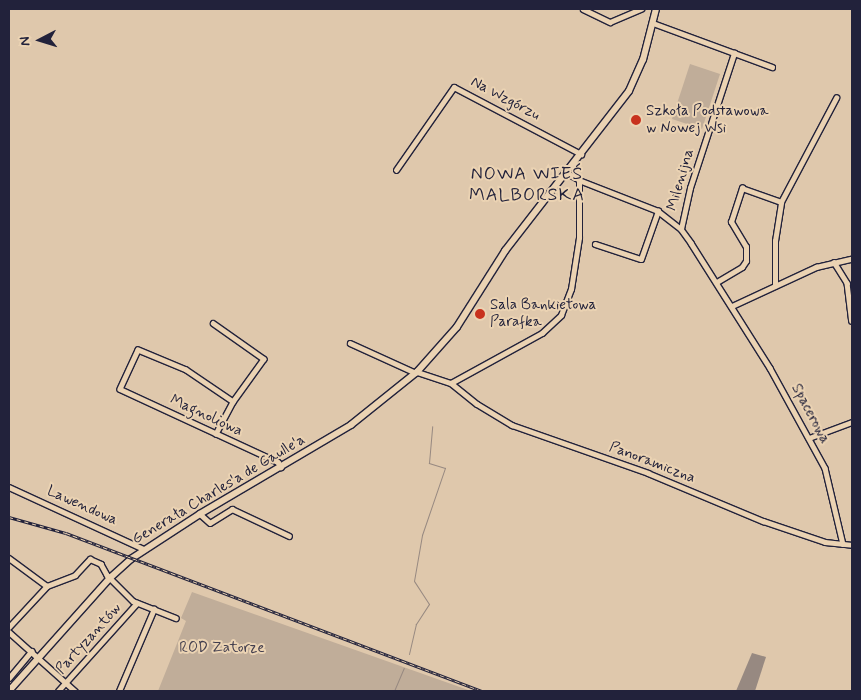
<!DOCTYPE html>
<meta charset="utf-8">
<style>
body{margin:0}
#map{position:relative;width:861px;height:700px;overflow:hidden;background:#dfc8ac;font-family:Mynerve,sans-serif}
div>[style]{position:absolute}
.green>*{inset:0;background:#c0ad99}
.water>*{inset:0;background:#978981}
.stream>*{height:1px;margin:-0.5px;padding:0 0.5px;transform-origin:0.5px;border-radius:0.5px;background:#978981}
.roads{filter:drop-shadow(1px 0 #22223b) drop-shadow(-1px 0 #22223b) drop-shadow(0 1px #22223b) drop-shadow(0 -1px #22223b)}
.minor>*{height:4.5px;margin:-2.25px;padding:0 2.25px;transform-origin:2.25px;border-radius:2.25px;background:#ebd3b3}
.major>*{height:5.5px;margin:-2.75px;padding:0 2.75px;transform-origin:2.75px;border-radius:2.75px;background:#ebd3b3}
.rail>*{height:3px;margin-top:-1.5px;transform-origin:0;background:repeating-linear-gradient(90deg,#ebd3b3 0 4px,#22223b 0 8px);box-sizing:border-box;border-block:1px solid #22223b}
.dots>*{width:14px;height:14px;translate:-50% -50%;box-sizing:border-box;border:2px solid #ebd3b3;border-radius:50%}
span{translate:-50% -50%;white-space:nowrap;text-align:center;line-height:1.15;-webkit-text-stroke:4px #ebd3b3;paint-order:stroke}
.street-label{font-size:15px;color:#22223b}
.poi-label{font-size:15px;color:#22223b}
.left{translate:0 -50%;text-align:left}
.park-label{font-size:15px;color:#423e4e}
.quarter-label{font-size:18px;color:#22223b;letter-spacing:1px}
.frame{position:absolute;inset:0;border:10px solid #22223b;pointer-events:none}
.north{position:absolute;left:15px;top:15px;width:50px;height:50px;-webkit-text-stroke:4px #ebd3b3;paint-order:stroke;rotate:265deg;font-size:14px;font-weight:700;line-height:20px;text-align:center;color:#22223b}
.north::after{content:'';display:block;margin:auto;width:18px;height:22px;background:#22223b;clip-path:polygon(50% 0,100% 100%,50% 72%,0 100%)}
</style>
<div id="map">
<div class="green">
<i style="clip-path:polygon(690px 64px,720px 74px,702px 129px,672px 119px)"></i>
<i style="clip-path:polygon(192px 592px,471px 691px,158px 691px,186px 621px,181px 618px)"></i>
</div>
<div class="water">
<i style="clip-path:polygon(752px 653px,766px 657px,755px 691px,736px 691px)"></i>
</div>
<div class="stream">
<i style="left:409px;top:654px;width:31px;rotate:-77deg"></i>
<i style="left:416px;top:624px;width:24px;rotate:-57deg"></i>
<i style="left:429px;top:604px;width:27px;rotate:-123deg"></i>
<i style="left:414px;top:581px;width:47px;rotate:-80.1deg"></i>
<i style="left:422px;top:535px;width:71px;rotate:-71.1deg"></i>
<i style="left:445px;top:468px;width:17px;rotate:-163deg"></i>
<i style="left:429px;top:463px;width:37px;rotate:-85deg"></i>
<i style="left:394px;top:691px;width:25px;rotate:-67deg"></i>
</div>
<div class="roads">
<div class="minor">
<i style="left:583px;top:9px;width:30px;rotate:26deg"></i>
<i style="left:610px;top:22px;width:34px;rotate:-23deg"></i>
<i style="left:653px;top:23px;width:127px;rotate:20.3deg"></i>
<i style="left:396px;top:170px;width:101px;rotate:-55.1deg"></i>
<i style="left:454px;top:87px;width:144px;rotate:27.8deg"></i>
<i style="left:579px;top:180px;width:85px;rotate:21.4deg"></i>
<i style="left:658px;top:211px;width:29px;rotate:38deg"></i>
<i style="left:681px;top:229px;width:17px;rotate:54deg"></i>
<i style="left:691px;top:243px;width:148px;rotate:57.7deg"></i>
<i style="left:770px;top:368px;width:114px;rotate:61.2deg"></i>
<i style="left:825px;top:468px;width:78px;rotate:76.7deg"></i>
<i style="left:681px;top:229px;width:42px;rotate:-77.6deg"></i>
<i style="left:690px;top:188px;width:142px;rotate:-71.9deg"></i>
<i style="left:595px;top:244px;width:48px;rotate:18.1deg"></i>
<i style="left:641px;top:259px;width:51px;rotate:-70.5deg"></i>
<i style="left:834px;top:262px;width:25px;rotate:58deg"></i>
<i style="left:847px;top:283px;width:38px;rotate:83deg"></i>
<i style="left:717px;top:282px;width:29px;rotate:-31deg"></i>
<i style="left:742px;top:267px;width:7px;rotate:-56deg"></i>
<i style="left:746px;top:261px;width:14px;rotate:-90deg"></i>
<i style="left:746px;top:247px;width:29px;rotate:-121deg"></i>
<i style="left:731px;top:222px;width:36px;rotate:-72deg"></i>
<i style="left:742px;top:188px;width:41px;rotate:19.7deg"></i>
<i style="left:775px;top:286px;width:45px;rotate:-90deg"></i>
<i style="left:775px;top:241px;width:39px;rotate:-81deg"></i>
<i style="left:781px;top:202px;width:118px;rotate:-62.1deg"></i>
<i style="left:732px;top:306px;width:93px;rotate:-24.9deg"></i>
<i style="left:816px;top:267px;width:37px;rotate:-13deg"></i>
<i style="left:213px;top:323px;width:62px;rotate:35.2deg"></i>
<i style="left:264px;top:359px;width:53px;rotate:125.8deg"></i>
<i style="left:233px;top:402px;width:36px;rotate:118deg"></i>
<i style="left:350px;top:343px;width:72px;rotate:24.4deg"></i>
<i style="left:417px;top:372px;width:36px;rotate:18deg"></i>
<i style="left:451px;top:383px;width:104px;rotate:-28.8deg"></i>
<i style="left:542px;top:333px;width:26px;rotate:-43deg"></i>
<i style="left:561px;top:315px;width:28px;rotate:-69deg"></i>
<i style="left:571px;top:289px;width:52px;rotate:-81.1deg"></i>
<i style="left:579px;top:238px;width:58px;rotate:-90deg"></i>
<i style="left:579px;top:180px;width:15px;rotate:-152deg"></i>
<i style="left:451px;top:383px;width:33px;rotate:39deg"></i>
<i style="left:477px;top:404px;width:41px;rotate:31deg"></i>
<i style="left:512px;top:425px;width:144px;rotate:19.4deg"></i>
<i style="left:648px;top:473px;width:125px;rotate:22.7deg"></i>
<i style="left:763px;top:521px;width:65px;rotate:18.7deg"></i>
<i style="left:825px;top:542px;width:27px;rotate:6deg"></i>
<i style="left:233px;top:402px;width:57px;rotate:-145.8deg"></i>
<i style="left:186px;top:370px;width:52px;rotate:-157.4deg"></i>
<i style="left:138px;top:350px;width:43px;rotate:114.8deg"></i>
<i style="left:120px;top:389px;width:174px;rotate:24.8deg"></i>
<i style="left:278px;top:462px;width:6px;rotate:59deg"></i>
<i style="left:809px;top:438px;width:46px;rotate:-20.4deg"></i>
<i style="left:9px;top:487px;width:149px;rotate:24.7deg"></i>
<i style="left:200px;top:514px;width:13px;rotate:42deg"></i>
<i style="left:210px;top:523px;width:26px;rotate:-32deg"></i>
<i style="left:232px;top:509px;width:63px;rotate:25.3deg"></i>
<i style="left:9px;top:558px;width:47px;rotate:36.4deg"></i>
<i style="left:9px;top:627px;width:56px;rotate:-47.2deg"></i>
<i style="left:47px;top:586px;width:30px;rotate:-21deg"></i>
<i style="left:75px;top:575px;width:22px;rotate:-47deg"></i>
<i style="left:90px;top:559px;width:12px;rotate:24deg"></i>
<i style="left:101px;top:564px;width:13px;rotate:61deg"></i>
<i style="left:107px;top:575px;width:37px;rotate:45deg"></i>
<i style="left:133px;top:601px;width:46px;rotate:21.6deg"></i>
<i style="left:9px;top:632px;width:89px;rotate:41.8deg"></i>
<i style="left:9px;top:678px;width:35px;rotate:-50deg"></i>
<i style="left:58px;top:691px;width:118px;rotate:-48.1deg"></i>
<i style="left:119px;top:691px;width:89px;rotate:-66.9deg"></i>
</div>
<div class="major">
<i style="left:9px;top:691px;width:152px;rotate:-48.2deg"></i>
<i style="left:110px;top:578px;width:28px;rotate:-42deg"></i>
<i style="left:131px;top:559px;width:82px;rotate:-33.1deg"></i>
<i style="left:200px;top:514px;width:175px;rotate:-30.5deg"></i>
<i style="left:351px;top:425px;width:85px;rotate:-38.8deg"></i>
<i style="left:417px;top:372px;width:60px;rotate:-48.4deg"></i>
<i style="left:457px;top:327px;width:90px;rotate:-57.7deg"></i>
<i style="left:505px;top:251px;width:202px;rotate:-52.2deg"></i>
<i style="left:629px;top:91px;width:34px;rotate:-66deg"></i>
<i style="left:643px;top:60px;width:53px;rotate:-75.7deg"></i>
</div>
</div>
<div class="rail">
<i style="left:9px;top:517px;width:59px;rotate:15.7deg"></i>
<i style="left:66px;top:533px;width:446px;rotate:20.8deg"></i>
</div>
<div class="dots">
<i style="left:636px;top:120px;background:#c8321e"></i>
<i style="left:480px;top:314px;background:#c8321e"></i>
</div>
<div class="street-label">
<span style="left:505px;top:99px;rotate:28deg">Na Wzgórzu</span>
<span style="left:681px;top:180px;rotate:-74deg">Milenijna</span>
<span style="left:810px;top:414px;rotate:62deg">Spacerowa</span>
<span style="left:206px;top:416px;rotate:25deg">Magnoliowa</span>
<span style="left:652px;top:463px;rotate:21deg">Panoramiczna</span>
<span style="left:219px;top:490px;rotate:-31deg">Generała Charles'a de Gaulle'a</span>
<span style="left:82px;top:506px;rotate:24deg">Lawendowa</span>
<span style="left:89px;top:639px;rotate:-48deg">Partyzantów</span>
</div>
<div class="poi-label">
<span class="left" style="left:646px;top:120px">Szkoła Podstawowa<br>w Nowej Wsi</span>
<span class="left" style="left:490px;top:314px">Sala Bankietowa<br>Parafka</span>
</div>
<div class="park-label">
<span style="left:222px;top:649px">ROD Zatorze</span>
</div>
<div class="quarter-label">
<span style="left:527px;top:185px">NOWA WIEŚ<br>MALBORSKA</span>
</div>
<div class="frame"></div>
<div class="north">N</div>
</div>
